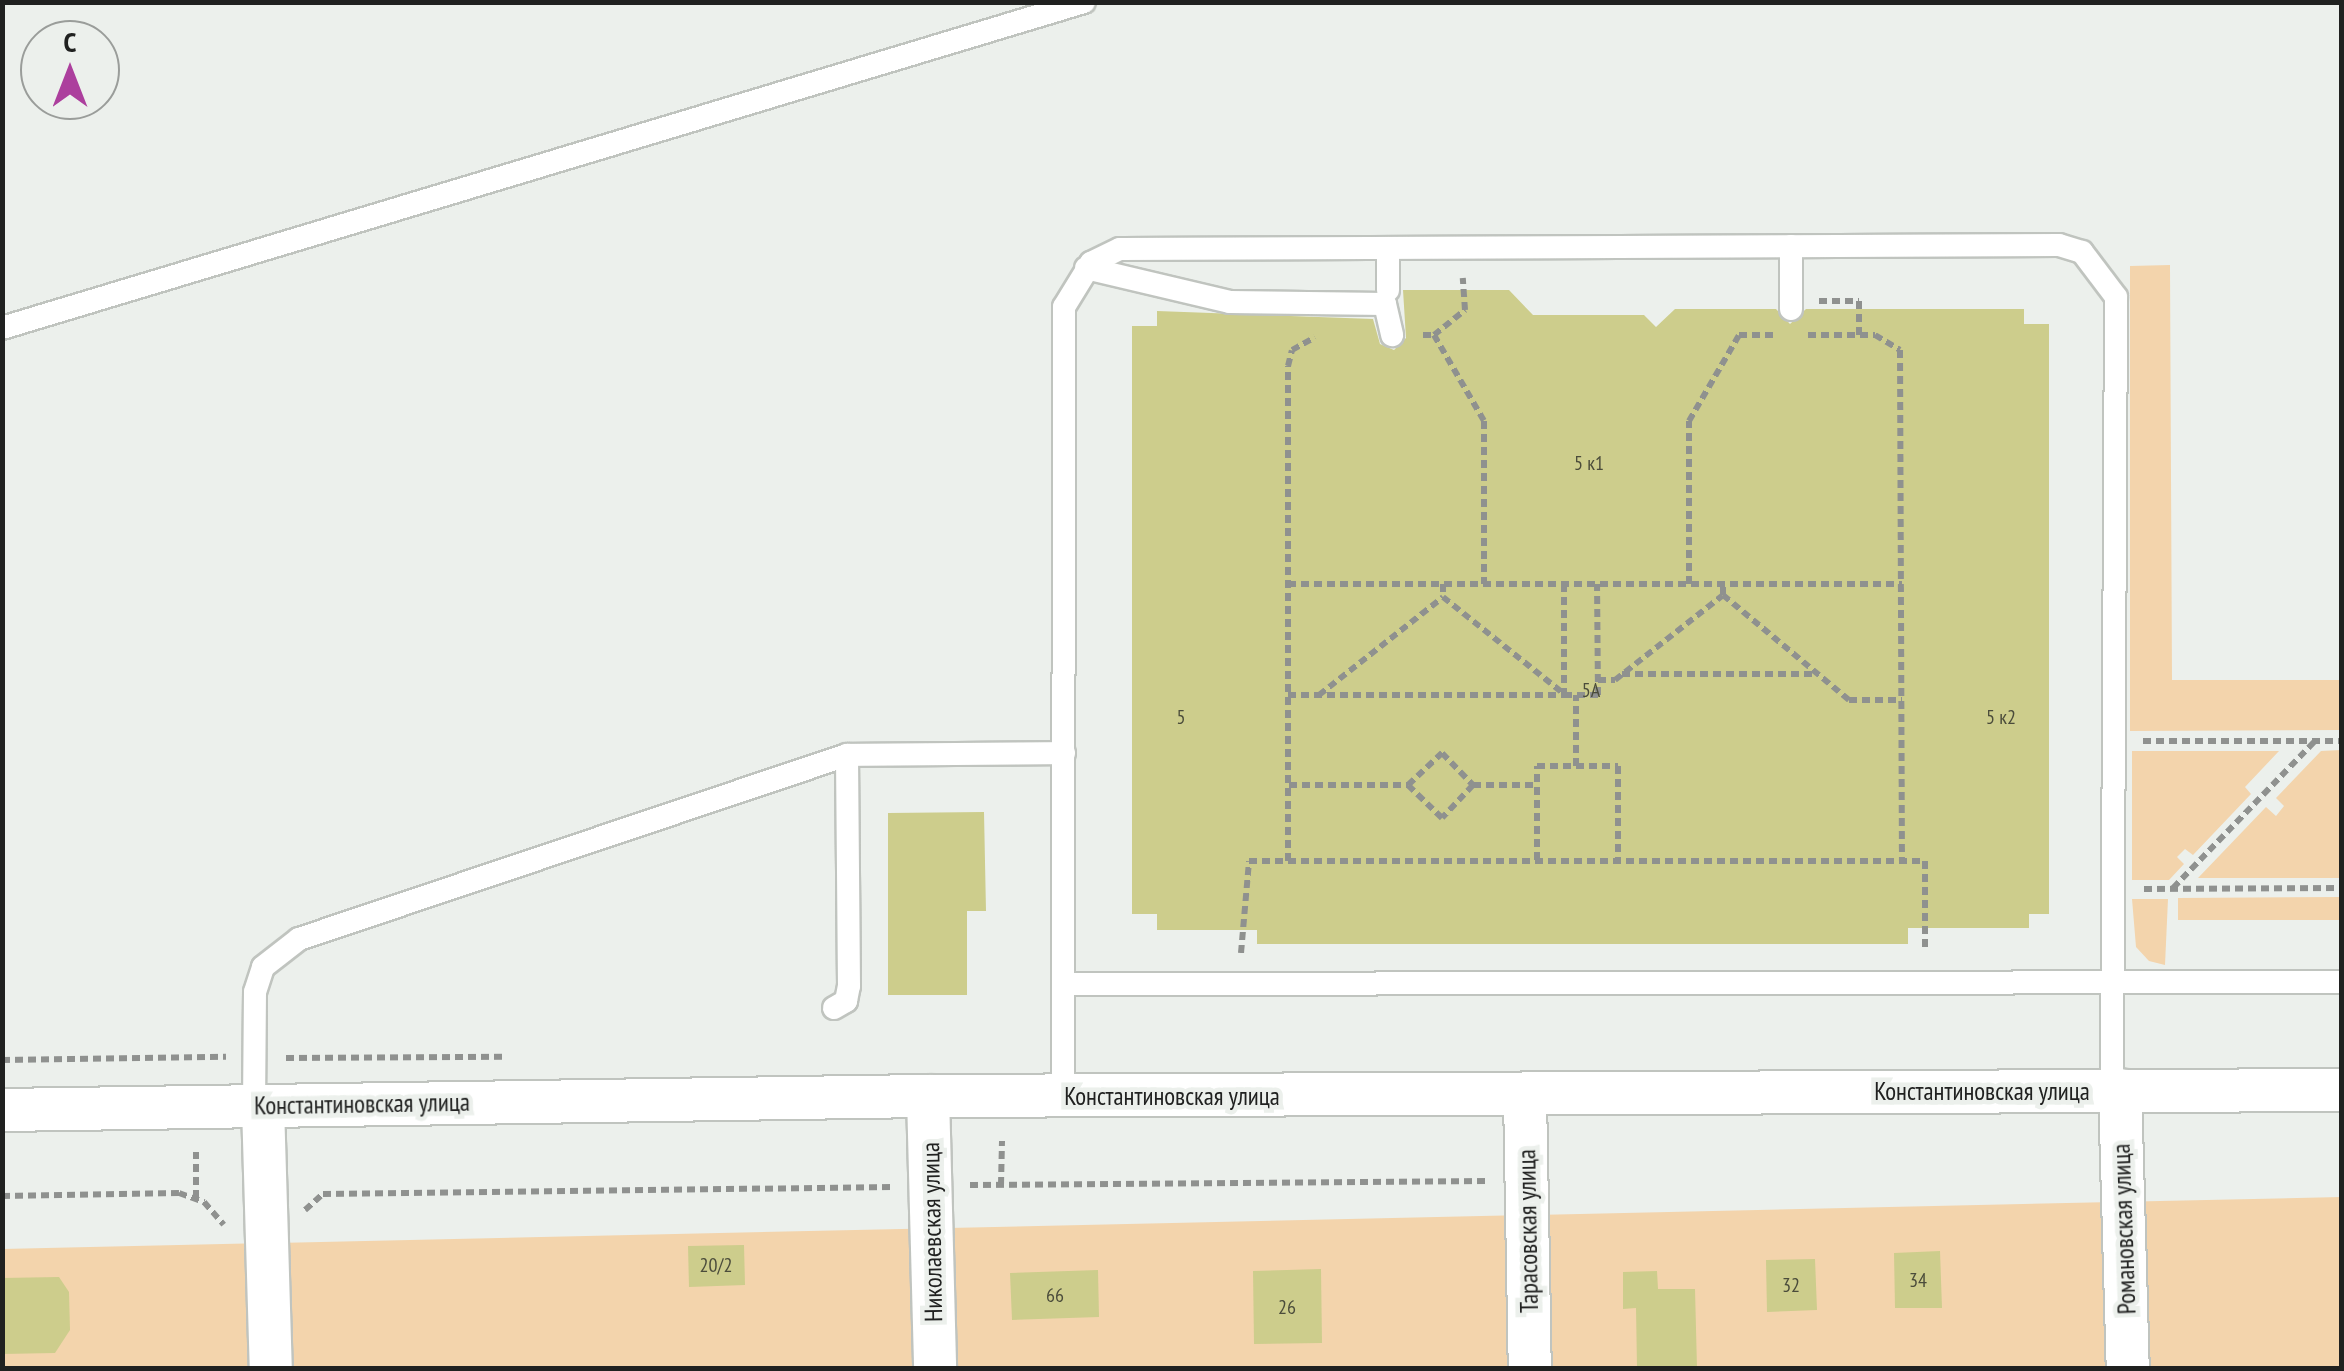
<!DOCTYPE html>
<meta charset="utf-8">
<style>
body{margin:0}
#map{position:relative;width:2344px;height:1371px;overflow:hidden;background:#ecf0ec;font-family:"PT Sans Narrow",sans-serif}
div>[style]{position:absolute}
.green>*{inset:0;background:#f3d4ac}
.building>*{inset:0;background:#cdcd8c}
.path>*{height:6px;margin-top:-3px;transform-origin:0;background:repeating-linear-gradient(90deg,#8f918f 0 8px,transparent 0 13px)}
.roads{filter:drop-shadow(2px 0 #c0c4bf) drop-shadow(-2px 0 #c0c4bf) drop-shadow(0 2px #c0c4bf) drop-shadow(0 -2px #c0c4bf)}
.lane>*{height:22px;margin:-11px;padding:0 11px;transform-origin:11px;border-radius:11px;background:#fff}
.street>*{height:42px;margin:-21px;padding:0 21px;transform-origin:21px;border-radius:21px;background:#fff}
span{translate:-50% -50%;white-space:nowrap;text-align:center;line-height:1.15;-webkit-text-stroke:9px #ecf0ec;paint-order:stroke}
.number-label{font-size:20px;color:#4b4c3b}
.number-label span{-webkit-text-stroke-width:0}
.street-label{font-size:25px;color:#202120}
.frame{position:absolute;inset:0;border:5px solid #202120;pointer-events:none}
.north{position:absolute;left:20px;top:20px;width:100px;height:100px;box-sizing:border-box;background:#ecf0ec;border:2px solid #9a9d9a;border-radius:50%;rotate:0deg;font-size:28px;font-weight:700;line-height:40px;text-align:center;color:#202120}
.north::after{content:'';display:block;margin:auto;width:35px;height:45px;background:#ac3f9d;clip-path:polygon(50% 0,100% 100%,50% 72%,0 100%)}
</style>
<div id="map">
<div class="green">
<i style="clip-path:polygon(2170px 265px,2172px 680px,2341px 680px,2341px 730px,2130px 731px,2130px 266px)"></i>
<i style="clip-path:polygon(2341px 750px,2341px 878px,2198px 878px,2266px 807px,2276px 816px,2284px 806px,2276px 798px,2321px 751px)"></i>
<i style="clip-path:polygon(2132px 751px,2279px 751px,2245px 787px,2251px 794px,2193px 855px,2185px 849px,2177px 857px,2184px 864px,2169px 880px,2132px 880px)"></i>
<i style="clip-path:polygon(2341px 897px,2341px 920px,2178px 920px,2178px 898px)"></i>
<i style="clip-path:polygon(2132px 899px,2168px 899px,2165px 965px,2149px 961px,2136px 947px)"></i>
<i style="clip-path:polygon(2341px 1197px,2341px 1368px,3px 1368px,2px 1249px)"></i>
</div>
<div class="building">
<i style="clip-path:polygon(1403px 290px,1509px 290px,1533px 315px,1644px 315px,1656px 327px,1675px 309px,1776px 309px,1790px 324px,1806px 309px,2024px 309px,2024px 324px,2049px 324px,2049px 914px,2029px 914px,2029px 928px,1908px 928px,1908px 944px,1257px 944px,1257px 930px,1157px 930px,1157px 914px,1132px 914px,1132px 326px,1157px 326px,1157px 311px,1373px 319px,1380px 344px,1394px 350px,1406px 338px)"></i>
<i style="clip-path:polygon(984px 812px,986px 911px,967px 911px,967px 995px,888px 995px,888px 813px)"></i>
<i style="clip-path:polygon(744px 1245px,745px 1285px,689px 1287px,688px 1246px)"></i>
<i style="clip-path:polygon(1940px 1251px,1942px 1308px,1895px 1308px,1894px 1253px)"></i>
<i style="clip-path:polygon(1815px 1259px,1817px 1310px,1767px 1312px,1766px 1260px)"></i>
<i style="clip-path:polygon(1321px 1269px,1322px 1343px,1254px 1344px,1253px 1271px)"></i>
<i style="clip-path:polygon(1098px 1270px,1099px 1317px,1012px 1320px,1010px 1273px)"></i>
<i style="clip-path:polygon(1657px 1271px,1658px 1289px,1695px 1289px,1697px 1368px,1637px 1368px,1636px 1308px,1623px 1309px,1623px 1272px)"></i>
<i style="clip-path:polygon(59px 1277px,69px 1292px,70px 1330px,55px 1353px,2px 1354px,2px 1278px)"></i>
</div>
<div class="path">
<i style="left:1819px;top:301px;width:40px"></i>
<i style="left:1859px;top:301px;width:34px;rotate:90deg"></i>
<i style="left:1423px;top:335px;width:11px"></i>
<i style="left:1434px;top:335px;width:99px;rotate:59.8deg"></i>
<i style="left:1484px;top:421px;width:163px;rotate:90deg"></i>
<i style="left:1434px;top:335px;width:40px;rotate:-39deg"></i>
<i style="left:1465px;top:310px;width:32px;rotate:-94deg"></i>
<i style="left:1808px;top:335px;width:67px"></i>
<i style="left:1875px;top:335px;width:29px;rotate:31deg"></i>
<i style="left:1900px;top:350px;width:511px;rotate:89.78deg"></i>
<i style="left:1288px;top:584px;width:614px"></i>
<i style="left:1443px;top:584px;width:13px;rotate:90deg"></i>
<i style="left:1443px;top:597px;width:155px;rotate:38.7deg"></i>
<i style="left:1564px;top:584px;width:111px;rotate:90deg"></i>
<i style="left:1564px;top:695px;width:34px"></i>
<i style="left:1598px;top:695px;width:111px;rotate:-90.5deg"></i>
<i style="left:1689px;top:584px;width:163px;rotate:-90deg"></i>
<i style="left:1689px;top:421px;width:99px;rotate:-59.8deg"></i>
<i style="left:1739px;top:335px;width:37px"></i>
<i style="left:1723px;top:595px;width:164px;rotate:39.8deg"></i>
<i style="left:1849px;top:700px;width:53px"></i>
<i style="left:1622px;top:674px;width:194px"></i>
<i style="left:1598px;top:680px;width:17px"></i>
<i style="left:1615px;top:680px;width:137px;rotate:-38.2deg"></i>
<i style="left:1723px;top:595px;width:11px;rotate:-90deg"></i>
<i style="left:1288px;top:695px;width:276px"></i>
<i style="left:1319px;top:695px;width:158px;rotate:-38.3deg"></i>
<i style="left:2143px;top:741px;width:199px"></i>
<i style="left:1576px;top:766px;width:42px"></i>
<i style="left:1618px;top:766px;width:95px;rotate:90deg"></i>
<i style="left:1289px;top:785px;width:119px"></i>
<i style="left:1473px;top:785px;width:45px;rotate:133.2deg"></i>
<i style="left:1442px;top:818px;width:47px;rotate:-135.9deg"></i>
<i style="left:1408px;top:785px;width:47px;rotate:-43.3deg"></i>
<i style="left:1442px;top:753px;width:45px;rotate:45.9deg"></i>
<i style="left:1473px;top:785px;width:64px"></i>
<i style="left:1537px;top:860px;width:94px;rotate:-90deg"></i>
<i style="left:1537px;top:766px;width:39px"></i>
<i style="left:1576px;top:766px;width:71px;rotate:-90deg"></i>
<i style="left:1288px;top:861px;width:495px;rotate:-90deg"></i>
<i style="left:1288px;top:366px;width:16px;rotate:-76deg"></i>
<i style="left:1292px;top:350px;width:26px;rotate:-29deg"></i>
<i style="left:2173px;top:888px;width:203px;rotate:-46deg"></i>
<i style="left:2144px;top:889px;width:198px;rotate:-0.3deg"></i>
<i style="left:1241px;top:953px;width:92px;rotate:-85deg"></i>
<i style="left:1249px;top:861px;width:676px"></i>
<i style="left:1925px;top:861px;width:91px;rotate:90deg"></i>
<i style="left:286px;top:1058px;width:219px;rotate:-0.3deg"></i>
<i style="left:2px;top:1060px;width:224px;rotate:-0.8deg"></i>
<i style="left:970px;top:1185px;width:518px;rotate:-0.44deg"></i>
<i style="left:1001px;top:1185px;width:44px;rotate:-88.7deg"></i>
<i style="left:2px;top:1196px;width:177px;rotate:-1deg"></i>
<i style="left:179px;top:1193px;width:27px;rotate:20deg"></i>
<i style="left:204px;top:1202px;width:30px;rotate:49deg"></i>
<i style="left:196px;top:1198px;width:46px;rotate:-90deg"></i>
<i style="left:305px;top:1210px;width:24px;rotate:-42deg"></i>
<i style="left:323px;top:1194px;width:569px;rotate:-0.7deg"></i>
</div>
<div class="roads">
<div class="lane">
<i style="left:1791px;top:246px;width:63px;rotate:90deg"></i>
<i style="left:1388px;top:248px;width:42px;rotate:90deg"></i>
<i style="left:1086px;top:268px;width:148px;rotate:13.3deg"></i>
<i style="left:1230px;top:302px;width:155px;rotate:0.7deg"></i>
<i style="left:1385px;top:304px;width:32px;rotate:77deg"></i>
<i style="left:2px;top:328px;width:1130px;rotate:-16.77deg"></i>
<i style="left:1063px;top:984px;width:1279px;rotate:-0.09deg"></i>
<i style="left:834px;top:1008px;width:14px;rotate:-30deg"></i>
<i style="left:846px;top:1001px;width:15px;rotate:-79deg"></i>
<i style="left:849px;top:986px;width:231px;rotate:-90.5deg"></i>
<i style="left:1063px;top:1097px;width:790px;rotate:-89.93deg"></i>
<i style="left:1064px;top:307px;width:52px;rotate:-58.5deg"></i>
<i style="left:1091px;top:263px;width:32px;rotate:-26deg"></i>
<i style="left:1120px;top:249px;width:939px;rotate:-0.24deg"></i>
<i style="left:2059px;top:245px;width:24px;rotate:17deg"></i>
<i style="left:2082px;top:252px;width:56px;rotate:52.9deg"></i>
<i style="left:2116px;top:297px;width:793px;rotate:90.29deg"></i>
<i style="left:254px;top:1106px;width:114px;rotate:-89.5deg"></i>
<i style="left:255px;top:992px;width:26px;rotate:-72deg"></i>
<i style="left:263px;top:967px;width:46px;rotate:-37.9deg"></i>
<i style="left:299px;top:939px;width:578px;rotate:-18.56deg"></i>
<i style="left:847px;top:755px;width:217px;rotate:-0.5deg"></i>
</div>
<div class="street">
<i style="left:2120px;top:1090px;width:278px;rotate:88.4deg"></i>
<i style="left:1525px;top:1094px;width:274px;rotate:89deg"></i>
<i style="left:928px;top:1096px;width:272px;rotate:88.5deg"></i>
<i style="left:263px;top:1106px;width:262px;rotate:88.3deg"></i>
<i style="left:2px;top:1110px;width:926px;rotate:-0.87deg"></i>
<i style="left:928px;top:1096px;width:1414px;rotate:-0.24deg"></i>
</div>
</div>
<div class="number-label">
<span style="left:1589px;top:463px">5 к1</span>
<span style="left:1591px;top:690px">5А</span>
<span style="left:1181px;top:717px">5</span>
<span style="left:2001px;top:717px">5 к2</span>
<span style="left:716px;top:1265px">20/2</span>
<span style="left:1918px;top:1280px">34</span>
<span style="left:1791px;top:1285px">32</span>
<span style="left:1055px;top:1295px">66</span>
<span style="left:1287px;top:1307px">26</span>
</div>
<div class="street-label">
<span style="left:1982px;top:1091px">Константиновская улица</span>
<span style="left:1172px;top:1096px">Константиновская улица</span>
<span style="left:362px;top:1104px;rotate:-1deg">Константиновская улица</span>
<span style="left:2124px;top:1229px;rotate:-92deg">Романовская улица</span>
<span style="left:1528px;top:1231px;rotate:-91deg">Тарасовская улица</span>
<span style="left:932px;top:1232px;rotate:-91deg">Николаевская улица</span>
</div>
<div class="frame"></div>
<div class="north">С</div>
</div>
